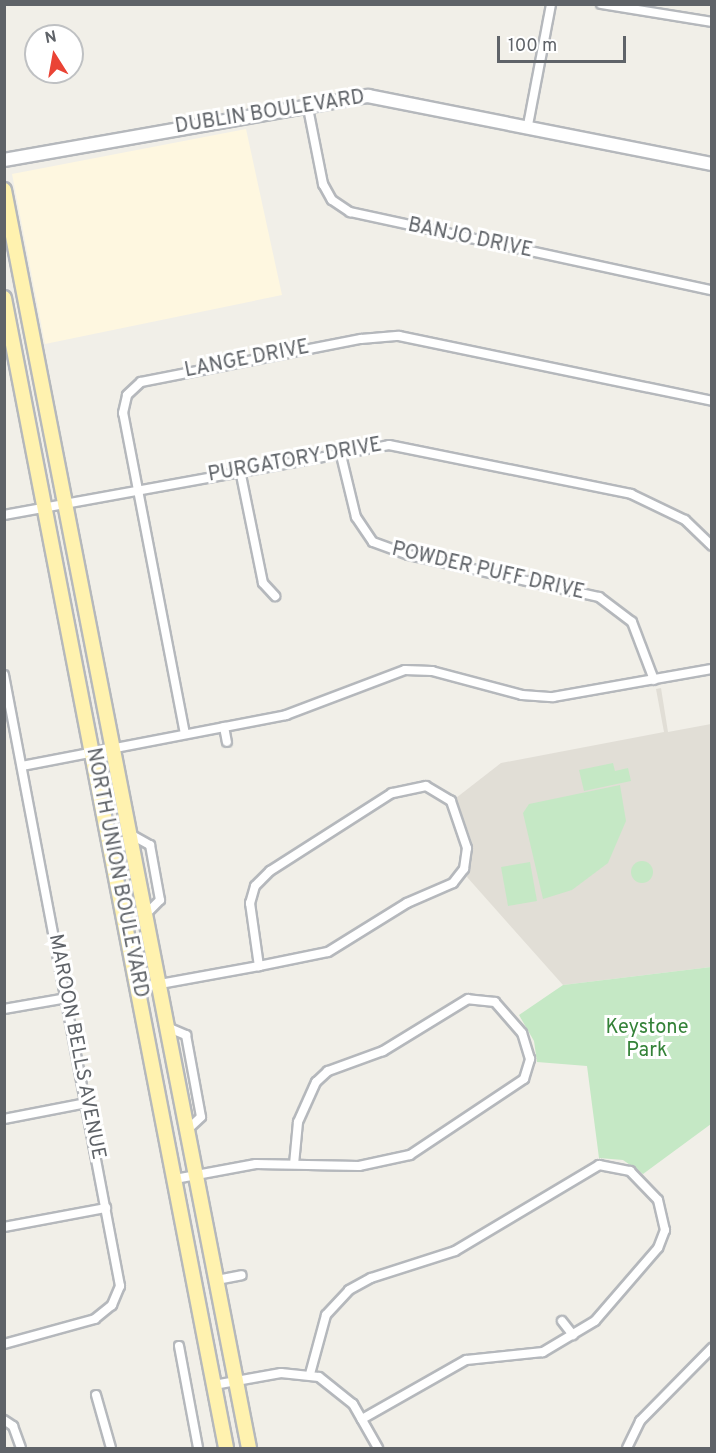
<!DOCTYPE html>
<style>
body{margin:0}
#map{position:relative;width:716px;height:1453px;overflow:hidden;background:#f1efe8;font-family:Overpass,sans-serif}
div>[style]{position:absolute}
.commercial>*{inset:0;background:#fef7e0}
.education>*{inset:0;background:#e1ded6}
.green>*{inset:0;background:#c5e8c5}
.round{border-radius:50%}
.roads{filter:drop-shadow(2px 0 #b5b8bc) drop-shadow(-2px 0 #b5b8bc) drop-shadow(0 2px #b5b8bc) drop-shadow(0 -2px #b5b8bc)}
.minor>*{height:8px;margin:-4px;padding:0 4px;transform-origin:4px;border-radius:4px;background:#fff}
.secondary>*{height:12px;margin:-6px;padding:0 6px;transform-origin:6px;border-radius:6px;background:#fff}
.primary>*{height:14px;margin:-7px;padding:0 7px;transform-origin:7px;border-radius:7px;background:#fff2af}
span{translate:-50% -50%;white-space:nowrap;text-align:center;line-height:1.15;-webkit-text-stroke:6px #fff;paint-order:stroke}
.street-label{font-size:20px;color:#5f6368}
.park-label{font-size:20px;color:#348238}
.frame{position:absolute;inset:0;border:6px solid #5f6368;pointer-events:none}
.north{position:absolute;left:24px;top:24px;width:60px;height:60px;box-sizing:border-box;background:#fff;border:2px solid #bfc1c3;border-radius:50%;rotate:349deg;font-size:16px;font-weight:700;line-height:24px;text-align:center;color:#5f6368}
.north::after{content:'';display:block;margin:auto;width:21px;height:27px;background:#ea4335;clip-path:polygon(50% 0,100% 100%,50% 72%,0 100%)}
.scale{position:absolute;left:497px;top:36px;width:129px;height:27px;box-sizing:border-box;border:3px solid #5f6368;border-top:0;padding-left:8px;font-size:18px;line-height:21px;white-space:nowrap;color:#5f6368;-webkit-text-stroke:4px #fff;paint-order:stroke}
</style>
<div id="map">
<div class="commercial">
<i style="clip-path:polygon(246px 129px,282px 295px,45px 344px,12px 174px)"></i>
</div>
<div class="education">
<i style="clip-path:polygon(661px 688px,668px 732px,711px 724px,711px 967px,563px 985px,467px 877px,473px 845px,456px 798px,501px 763px,664px 732px,656px 689px)"></i>
</div>
<div class="green">
<i style="clip-path:polygon(613px 763px,615px 771px,628px 768px,631px 781px,584px 791px,579px 770px)"></i>
<i style="clip-path:polygon(620px 785px,626px 821px,608px 863px,572px 890px,543px 899px,523px 813px,529px 804px)"></i>
<i class="round" style="left:631px;top:861px;width:22px;height:22px"></i>
<i style="clip-path:polygon(530px 862px,537px 901px,508px 906px,501px 867px)"></i>
<i style="clip-path:polygon(711px 967px,711px 1124px,643px 1174px,623px 1160px,599px 1158px,587px 1066px,537px 1062px,534px 1041px,519px 1015px,563px 985px)"></i>
</div>
<div class="roads">
<div class="minor">
<i style="left:601px;top:4px;width:112px;rotate:9.2deg"></i>
<i style="left:307px;top:103px;width:83px;rotate:78.8deg"></i>
<i style="left:323px;top:184px;width:18px;rotate:61deg"></i>
<i style="left:332px;top:200px;width:22px;rotate:34deg"></i>
<i style="left:350px;top:212px;width:370px;rotate:12.2deg"></i>
<i style="left:528px;top:125px;width:123px;rotate:-79.2deg"></i>
<i style="left:340px;top:451px;width:68px;rotate:76.4deg"></i>
<i style="left:356px;top:517px;width:30px;rotate:56deg"></i>
<i style="left:373px;top:542px;width:38px;rotate:20deg"></i>
<i style="left:409px;top:555px;width:195px;rotate:12.5deg"></i>
<i style="left:599px;top:597px;width:41px;rotate:37.1deg"></i>
<i style="left:632px;top:622px;width:62px;rotate:69.2deg"></i>
<i style="left:240px;top:470px;width:115px;rotate:78.5deg"></i>
<i style="left:263px;top:583px;width:18px;rotate:47deg"></i>
<i style="left:4px;top:515px;width:391px;rotate:-10.3deg"></i>
<i style="left:389px;top:445px;width:247px;rotate:11.4deg"></i>
<i style="left:631px;top:494px;width:60px;rotate:25.7deg"></i>
<i style="left:685px;top:520px;width:37px;rotate:44deg"></i>
<i style="left:4px;top:675px;width:622px;rotate:79.25deg"></i>
<i style="left:120px;top:1286px;width:21px;rotate:113deg"></i>
<i style="left:112px;top:1305px;width:22px;rotate:141deg"></i>
<i style="left:95px;top:1319px;width:94px;rotate:164.6deg"></i>
<i style="left:224px;top:727px;width:15px;rotate:79deg"></i>
<i style="left:185px;top:734px;width:327px;rotate:-100.9deg"></i>
<i style="left:123px;top:413px;width:18px;rotate:-77deg"></i>
<i style="left:127px;top:395px;width:19px;rotate:-43deg"></i>
<i style="left:141px;top:382px;width:224px;rotate:-11.1deg"></i>
<i style="left:361px;top:339px;width:38px;rotate:-5deg"></i>
<i style="left:399px;top:336px;width:320px;rotate:11.7deg"></i>
<i style="left:22px;top:766px;width:269px;rotate:-10.9deg"></i>
<i style="left:286px;top:715px;width:127px;rotate:-20.7deg"></i>
<i style="left:405px;top:670px;width:27px;rotate:2deg"></i>
<i style="left:432px;top:671px;width:93px;rotate:14.9deg"></i>
<i style="left:522px;top:695px;width:31px;rotate:4deg"></i>
<i style="left:553px;top:697px;width:161px;rotate:-10deg"></i>
<i style="left:130px;top:834px;width:23px;rotate:29deg"></i>
<i style="left:150px;top:845px;width:56px;rotate:79.7deg"></i>
<i style="left:160px;top:900px;width:21px;rotate:135deg"></i>
<i style="left:138px;top:988px;width:123px;rotate:-10.3deg"></i>
<i style="left:259px;top:966px;width:70px;rotate:-11.5deg"></i>
<i style="left:328px;top:952px;width:93px;rotate:-31.8deg"></i>
<i style="left:407px;top:903px;width:50px;rotate:-23.5deg"></i>
<i style="left:453px;top:883px;width:18px;rotate:-52deg"></i>
<i style="left:464px;top:869px;width:21px;rotate:-82deg"></i>
<i style="left:467px;top:848px;width:50px;rotate:-108.8deg"></i>
<i style="left:451px;top:801px;width:29px;rotate:-149deg"></i>
<i style="left:426px;top:786px;width:35px;rotate:168deg"></i>
<i style="left:392px;top:793px;width:145px;rotate:147.4deg"></i>
<i style="left:270px;top:871px;width:21px;rotate:135deg"></i>
<i style="left:255px;top:886px;width:18px;rotate:106deg"></i>
<i style="left:250px;top:903px;width:64px;rotate:81.9deg"></i>
<i style="left:4px;top:1009px;width:64px;rotate:-9.9deg"></i>
<i style="left:167px;top:1027px;width:21px;rotate:23deg"></i>
<i style="left:186px;top:1035px;width:83px;rotate:79.6deg"></i>
<i style="left:201px;top:1117px;width:19px;rotate:137deg"></i>
<i style="left:4px;top:1119px;width:84px;rotate:-11deg"></i>
<i style="left:175px;top:1179px;width:82px;rotate:-10.5deg"></i>
<i style="left:256px;top:1164px;width:103px;rotate:1.1deg"></i>
<i style="left:359px;top:1166px;width:52px;rotate:-12.2deg"></i>
<i style="left:410px;top:1155px;width:137px;rotate:-33.7deg"></i>
<i style="left:524px;top:1079px;width:21px;rotate:-73deg"></i>
<i style="left:530px;top:1059px;width:27px;rotate:-107deg"></i>
<i style="left:522px;top:1033px;width:41px;rotate:-131.1deg"></i>
<i style="left:495px;top:1002px;width:27px;rotate:-174deg"></i>
<i style="left:468px;top:999px;width:100px;rotate:148.5deg"></i>
<i style="left:383px;top:1051px;width:59px;rotate:160deg"></i>
<i style="left:328px;top:1071px;width:16px;rotate:137deg"></i>
<i style="left:316px;top:1082px;width:44px;rotate:114.2deg"></i>
<i style="left:298px;top:1122px;width:42px;rotate:95.4deg"></i>
<i style="left:4px;top:1227px;width:104px;rotate:-10.6deg"></i>
<i style="left:217px;top:1280px;width:25px;rotate:-11deg"></i>
<i style="left:562px;top:1321px;width:18px;rotate:52deg"></i>
<i style="left:179px;top:1346px;width:104px;rotate:79.4deg"></i>
<i style="left:310px;top:1374px;width:61px;rotate:-74.8deg"></i>
<i style="left:326px;top:1315px;width:34px;rotate:-47deg"></i>
<i style="left:349px;top:1290px;width:25px;rotate:-29deg"></i>
<i style="left:371px;top:1278px;width:88px;rotate:-17.8deg"></i>
<i style="left:455px;top:1251px;width:168px;rotate:-30.8deg"></i>
<i style="left:599px;top:1165px;width:32px;rotate:11deg"></i>
<i style="left:630px;top:1171px;width:40px;rotate:46deg"></i>
<i style="left:658px;top:1200px;width:31px;rotate:77deg"></i>
<i style="left:665px;top:1230px;width:19px;rotate:111deg"></i>
<i style="left:658px;top:1248px;width:96px;rotate:130.8deg"></i>
<i style="left:595px;top:1321px;width:61px;rotate:149.2deg"></i>
<i style="left:543px;top:1352px;width:77px;rotate:174.1deg"></i>
<i style="left:466px;top:1360px;width:120px;rotate:150.4deg"></i>
<i style="left:214px;top:1385px;width:68px;rotate:-10.2deg"></i>
<i style="left:281px;top:1373px;width:38px;rotate:6deg"></i>
<i style="left:319px;top:1377px;width:43px;rotate:38.5deg"></i>
<i style="left:353px;top:1404px;width:51px;rotate:60.4deg"></i>
<i style="left:96px;top:1395px;width:55px;rotate:74.2deg"></i>
<i style="left:4px;top:1420px;width:11px;rotate:34deg"></i>
<i style="left:13px;top:1426px;width:23px;rotate:70deg"></i>
<i style="left:627px;top:1448px;width:30px;rotate:-64deg"></i>
<i style="left:640px;top:1421px;width:103px;rotate:-45.4deg"></i>
</div>
<div class="secondary">
<i style="left:4px;top:160px;width:370px;rotate:-10deg"></i>
<i style="left:368px;top:96px;width:351px;rotate:11.2deg"></i>
</div>
<div class="primary">
<i style="left:4px;top:190px;width:1282px;rotate:78.98deg"></i>
<i style="left:4px;top:298px;width:1171px;rotate:79.07deg"></i>
</div>
</div>
<div class="street-label">
<span style="left:270px;top:113px;rotate:-9deg">DUBLIN BOULEVARD</span>
<span style="left:470px;top:239px;rotate:12deg">BANJO DRIVE</span>
<span style="left:247px;top:360px;rotate:-11deg">LANGE DRIVE</span>
<span style="left:295px;top:461px;rotate:-10deg">PURGATORY DRIVE</span>
<span style="left:488px;top:572px;rotate:13deg">POWDER PUFF DRIVE</span>
<span style="left:116px;top:873px;rotate:79deg">NORTH UNION BOULEVARD</span>
<span style="left:76px;top:1047px;rotate:79deg">MAROON BELLS AVENUE</span>
</div>
<div class="park-label">
<span style="left:647px;top:1040px">Keystone<br>Park</span>
</div>
<div class="frame"></div>
<div class="north">N</div>
<div class="scale">100 m</div>
</div>
